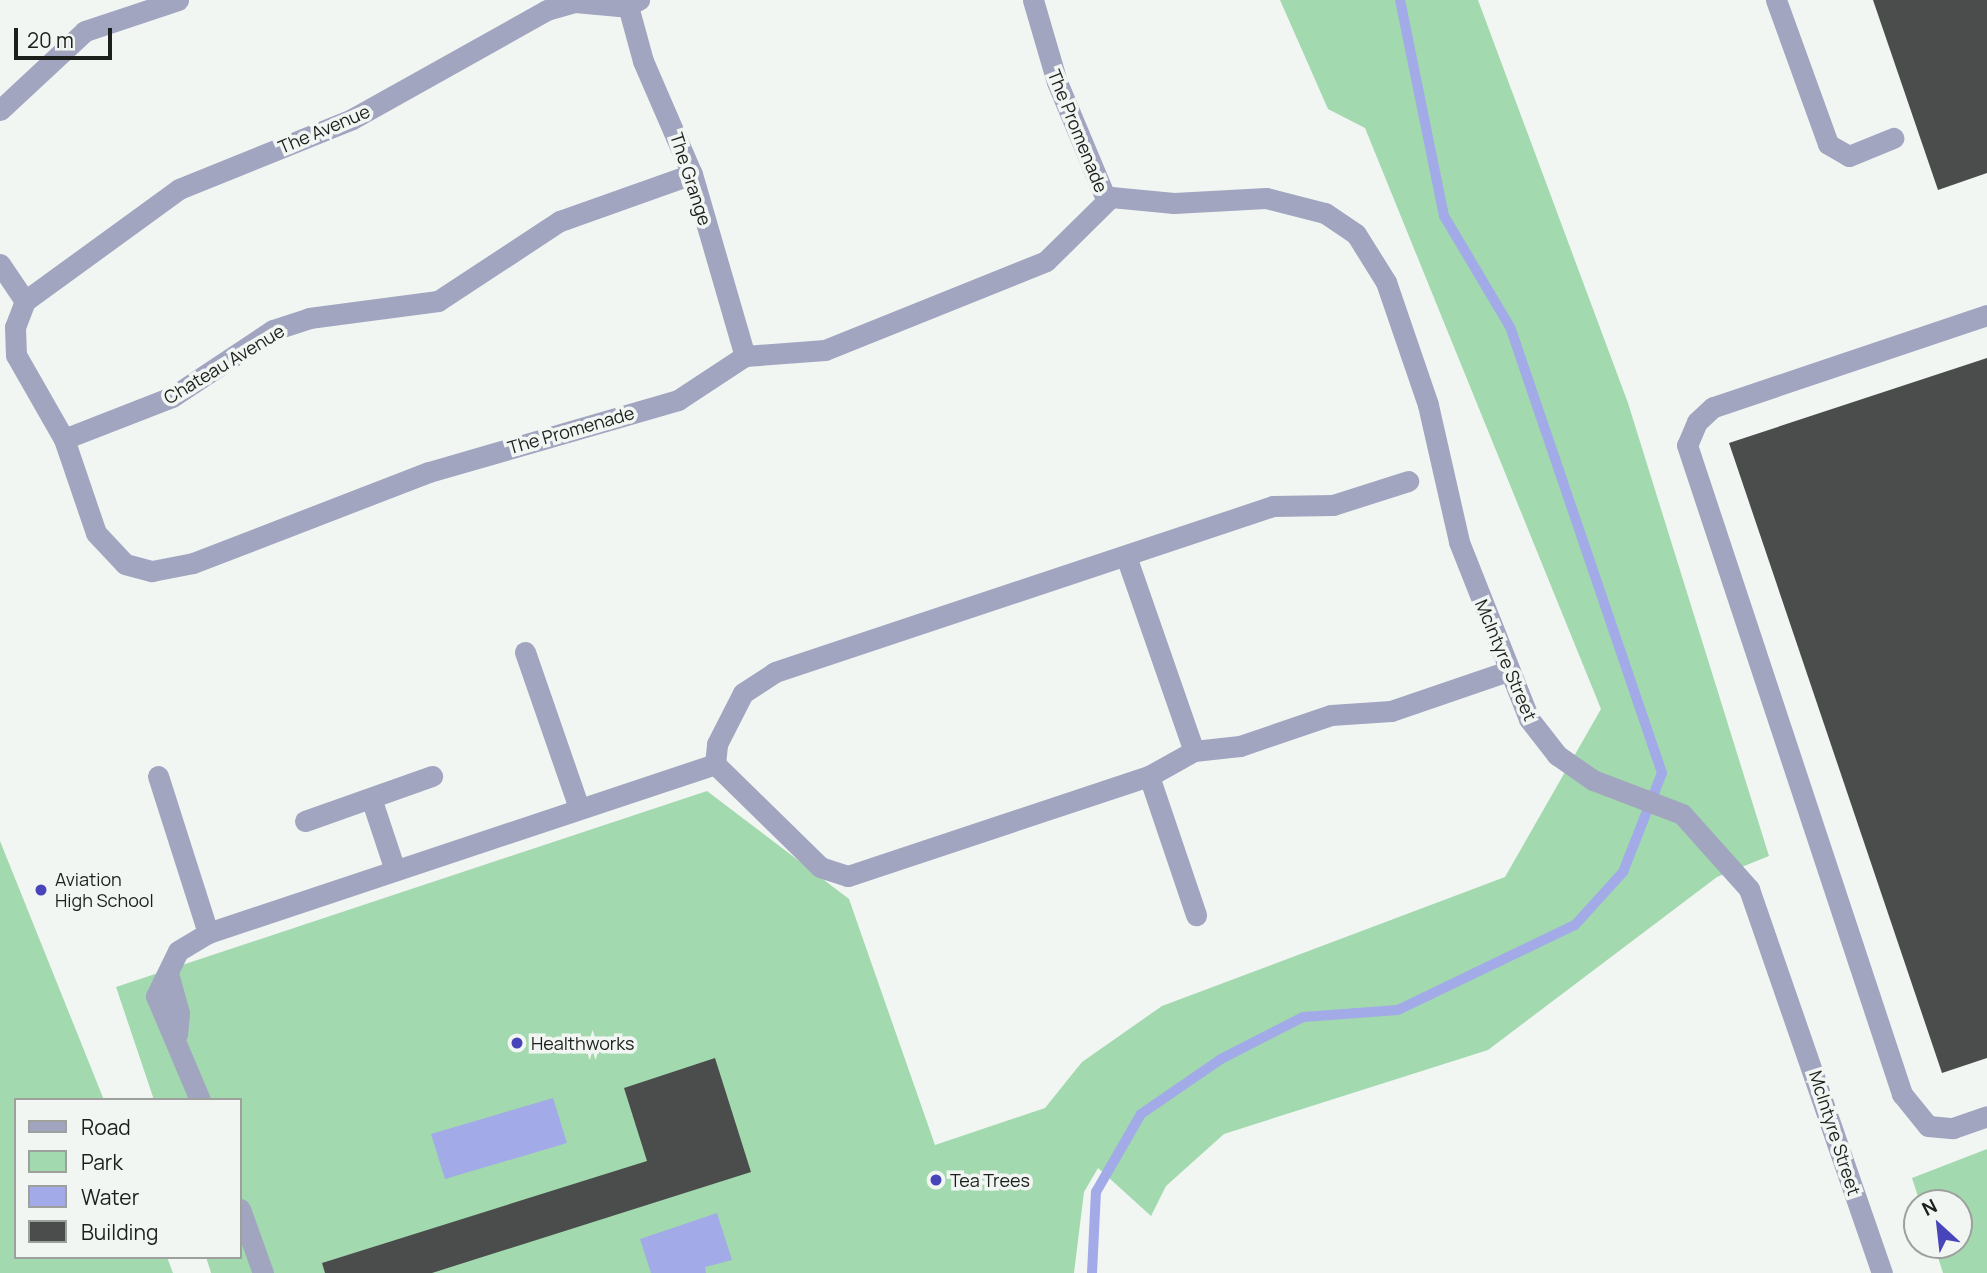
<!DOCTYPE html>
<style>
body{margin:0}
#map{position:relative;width:1987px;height:1273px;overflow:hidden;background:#f2f6f3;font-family:Manrope,sans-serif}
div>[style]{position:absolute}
.green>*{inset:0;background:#a3d9af}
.water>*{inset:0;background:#a2aae7}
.stream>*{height:10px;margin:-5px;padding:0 5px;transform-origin:5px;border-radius:5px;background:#a2aae7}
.building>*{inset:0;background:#4a4d4b}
.minor>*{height:21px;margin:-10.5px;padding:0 10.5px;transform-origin:10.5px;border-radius:10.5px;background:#a1a5c0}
.dots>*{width:19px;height:19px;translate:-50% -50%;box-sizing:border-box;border:4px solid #f2f6f3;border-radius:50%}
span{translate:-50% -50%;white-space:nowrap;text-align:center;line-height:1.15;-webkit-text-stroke:7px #f2f6f3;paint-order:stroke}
.street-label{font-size:18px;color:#1d1f1d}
.poi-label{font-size:18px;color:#1d1f1d}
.left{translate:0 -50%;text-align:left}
.legend{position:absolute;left:14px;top:1098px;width:228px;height:161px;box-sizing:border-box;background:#f2f6f3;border:2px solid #9da09d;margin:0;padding:9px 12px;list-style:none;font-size:21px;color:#1d1f1d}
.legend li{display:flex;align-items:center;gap:14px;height:35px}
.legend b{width:35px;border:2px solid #9da09d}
.north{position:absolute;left:1903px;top:1189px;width:70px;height:70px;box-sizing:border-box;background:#f2f6f3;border:2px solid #9da09d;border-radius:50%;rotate:333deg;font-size:19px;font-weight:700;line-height:28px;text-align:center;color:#1d1f1d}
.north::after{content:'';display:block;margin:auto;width:24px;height:32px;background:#4845bb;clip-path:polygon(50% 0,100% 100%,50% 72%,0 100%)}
.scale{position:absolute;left:14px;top:28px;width:98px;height:32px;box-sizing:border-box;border:4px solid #1d1f1d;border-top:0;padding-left:9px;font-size:21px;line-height:24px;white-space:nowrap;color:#1d1f1d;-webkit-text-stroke:5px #f2f6f3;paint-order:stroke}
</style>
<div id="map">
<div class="green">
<i style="clip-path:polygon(1280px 0,1478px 0,1628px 403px,1769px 856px,1717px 877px,1488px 1050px,1224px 1134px,1166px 1186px,1151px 1216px,1098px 1168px,1084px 1192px,1074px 1273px,211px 1273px,206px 1257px,240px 1257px,240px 1100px,154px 1100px,116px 987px,707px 791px,849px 899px,935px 1145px,1045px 1108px,1082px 1062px,1162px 1006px,1505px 877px,1601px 709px,1365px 128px,1328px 109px)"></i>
<i style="clip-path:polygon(0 841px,104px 1100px,16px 1100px,16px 1257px,167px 1257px,173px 1273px,0 1273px)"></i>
<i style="clip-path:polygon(1987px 1149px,1987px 1273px,1943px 1273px,1934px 1245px,1959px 1245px,1959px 1203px,1920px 1203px,1912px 1178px)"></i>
</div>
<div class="water">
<i style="clip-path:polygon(553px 1098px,567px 1143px,445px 1179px,431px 1134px)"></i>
<i style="clip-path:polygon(717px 1213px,732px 1260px,705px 1267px,706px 1273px,651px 1273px,640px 1239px)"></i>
</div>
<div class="stream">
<i style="left:1092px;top:1273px;width:81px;rotate:-87.2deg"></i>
<i style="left:1096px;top:1192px;width:90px;rotate:-60deg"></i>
<i style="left:1141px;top:1114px;width:97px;rotate:-34.5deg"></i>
<i style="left:1221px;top:1059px;width:92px;rotate:-27.1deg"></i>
<i style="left:1303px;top:1017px;width:95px;rotate:-4.2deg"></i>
<i style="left:1398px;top:1010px;width:196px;rotate:-25.7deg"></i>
<i style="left:1575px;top:925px;width:72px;rotate:-47.8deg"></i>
<i style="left:1623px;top:872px;width:106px;rotate:-68.5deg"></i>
<i style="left:1662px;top:773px;width:471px;rotate:-108.8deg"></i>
<i style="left:1510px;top:327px;width:129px;rotate:-120.7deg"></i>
<i style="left:1444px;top:216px;width:220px;rotate:-101.5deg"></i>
</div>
<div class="building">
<i style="clip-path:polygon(1873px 0,1987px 0,1987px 173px,1938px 190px)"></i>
<i style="clip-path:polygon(1987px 358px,1987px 1058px,1942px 1073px,1729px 443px)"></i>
<i style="clip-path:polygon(715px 1058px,751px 1172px,432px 1273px,325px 1273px,322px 1263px,647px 1161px,624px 1088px)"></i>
</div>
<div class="minor">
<i style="left:1033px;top:0;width:85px;rotate:73.7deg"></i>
<i style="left:1057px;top:82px;width:127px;rotate:67.3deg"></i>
<i style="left:1776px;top:0;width:153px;rotate:70.1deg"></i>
<i style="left:1828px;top:144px;width:24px;rotate:30deg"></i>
<i style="left:1849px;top:156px;width:48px;rotate:-22.2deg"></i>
<i style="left:628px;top:6px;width:57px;rotate:74.7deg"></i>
<i style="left:643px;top:61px;width:123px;rotate:66.6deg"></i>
<i style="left:692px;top:174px;width:190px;rotate:73.8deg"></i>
<i style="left:0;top:110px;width:116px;rotate:-42.9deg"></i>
<i style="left:85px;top:31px;width:98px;rotate:-18.4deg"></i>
<i style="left:0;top:264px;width:45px;rotate:56deg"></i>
<i style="left:25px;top:301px;width:28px;rotate:111deg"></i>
<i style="left:15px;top:327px;width:28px;rotate:88deg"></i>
<i style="left:16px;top:355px;width:97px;rotate:60.3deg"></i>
<i style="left:64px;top:439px;width:99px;rotate:71.2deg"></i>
<i style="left:96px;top:533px;width:42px;rotate:46.9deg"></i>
<i style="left:125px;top:564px;width:28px;rotate:15deg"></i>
<i style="left:152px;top:571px;width:42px;rotate:-11deg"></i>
<i style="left:193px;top:563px;width:253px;rotate:-21.1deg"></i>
<i style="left:429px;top:472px;width:259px;rotate:-16.1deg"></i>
<i style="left:678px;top:400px;width:80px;rotate:-33.3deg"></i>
<i style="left:745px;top:356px;width:80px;rotate:-4.3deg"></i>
<i style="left:825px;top:350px;width:238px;rotate:-21.9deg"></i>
<i style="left:1046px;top:261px;width:91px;rotate:-44.6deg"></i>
<i style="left:1111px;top:197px;width:63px;rotate:5.4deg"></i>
<i style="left:1174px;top:203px;width:92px;rotate:-3.1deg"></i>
<i style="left:1266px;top:198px;width:61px;rotate:14.3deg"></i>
<i style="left:1325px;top:213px;width:37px;rotate:34deg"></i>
<i style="left:1356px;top:234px;width:57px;rotate:58deg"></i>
<i style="left:1386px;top:282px;width:130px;rotate:71.1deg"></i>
<i style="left:1428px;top:405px;width:140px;rotate:77.2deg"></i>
<i style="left:1459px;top:542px;width:190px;rotate:68.4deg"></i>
<i style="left:1529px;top:719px;width:46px;rotate:52.1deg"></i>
<i style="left:1557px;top:755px;width:44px;rotate:34.8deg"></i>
<i style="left:1593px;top:780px;width:95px;rotate:20.9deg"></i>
<i style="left:1682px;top:814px;width:101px;rotate:48.2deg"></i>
<i style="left:1749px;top:889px;width:406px;rotate:70.9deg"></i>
<i style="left:25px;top:301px;width:190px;rotate:-36deg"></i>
<i style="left:179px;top:189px;width:187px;rotate:-22deg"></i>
<i style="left:352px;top:119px;width:223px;rotate:-29.2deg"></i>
<i style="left:547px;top:10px;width:29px;rotate:-16deg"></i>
<i style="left:575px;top:2px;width:44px;rotate:5.2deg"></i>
<i style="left:619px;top:6px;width:21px;rotate:-17deg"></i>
<i style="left:1987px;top:315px;width:289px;rotate:161.4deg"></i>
<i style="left:1713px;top:407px;width:22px;rotate:137deg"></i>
<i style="left:1697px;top:422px;width:25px;rotate:113deg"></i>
<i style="left:1687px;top:445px;width:684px;rotate:71.67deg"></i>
<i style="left:1902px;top:1094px;width:41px;rotate:50.9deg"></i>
<i style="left:1928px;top:1126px;width:25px;rotate:5deg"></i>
<i style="left:1953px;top:1128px;width:36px;rotate:-19deg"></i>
<i style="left:64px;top:439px;width:116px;rotate:-21.3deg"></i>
<i style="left:172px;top:397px;width:121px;rotate:-33.6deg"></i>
<i style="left:273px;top:330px;width:38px;rotate:-18deg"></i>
<i style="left:309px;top:318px;width:130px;rotate:-7.5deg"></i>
<i style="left:438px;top:301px;width:146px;rotate:-33.3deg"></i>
<i style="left:560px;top:221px;width:140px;rotate:-19.6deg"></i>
<i style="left:1127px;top:559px;width:203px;rotate:70.8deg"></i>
<i style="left:525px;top:652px;width:165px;rotate:70.9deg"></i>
<i style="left:715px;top:764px;width:147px;rotate:44.4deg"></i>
<i style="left:820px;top:867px;width:29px;rotate:18deg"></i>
<i style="left:848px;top:876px;width:317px;rotate:-18.4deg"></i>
<i style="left:1149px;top:776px;width:51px;rotate:-29.1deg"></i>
<i style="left:1194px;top:751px;width:46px;rotate:-6.2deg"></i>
<i style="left:1240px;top:746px;width:96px;rotate:-18.8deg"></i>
<i style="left:1331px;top:715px;width:60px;rotate:-3.8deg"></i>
<i style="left:1391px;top:711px;width:124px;rotate:-18.9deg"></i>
<i style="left:158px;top:776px;width:165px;rotate:72.3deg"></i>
<i style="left:1149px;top:776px;width:147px;rotate:71.3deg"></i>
<i style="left:371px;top:798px;width:76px;rotate:71.6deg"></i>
<i style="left:305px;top:821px;width:135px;rotate:-19.5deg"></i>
<i style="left:168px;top:973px;width:41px;rotate:74.6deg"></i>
<i style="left:179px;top:1013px;width:21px;rotate:95deg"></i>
<i style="left:200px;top:1100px;width:113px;rotate:-112.9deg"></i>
<i style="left:156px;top:996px;width:50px;rotate:-63.9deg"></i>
<i style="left:178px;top:951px;width:35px;rotate:-31deg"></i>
<i style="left:208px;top:933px;width:534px;rotate:-18.43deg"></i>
<i style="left:715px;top:764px;width:20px;rotate:-84deg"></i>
<i style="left:717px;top:744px;width:57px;rotate:-63deg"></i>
<i style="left:743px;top:693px;width:38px;rotate:-33deg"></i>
<i style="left:775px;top:672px;width:525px;rotate:-18.43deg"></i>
<i style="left:1273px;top:506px;width:60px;rotate:-1deg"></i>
<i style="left:1333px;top:505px;width:79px;rotate:-17.7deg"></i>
<i style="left:240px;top:1209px;width:68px;rotate:70.2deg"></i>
</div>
<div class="dots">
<i style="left:41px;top:890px;background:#4845bb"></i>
<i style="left:517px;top:1043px;background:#4845bb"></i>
<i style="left:936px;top:1180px;background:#4845bb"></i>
</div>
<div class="street-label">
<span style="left:324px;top:129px;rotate:-23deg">The Avenue</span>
<span style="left:1078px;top:131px;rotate:68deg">The Promenade</span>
<span style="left:691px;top:179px;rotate:72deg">The Grange</span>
<span style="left:224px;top:364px;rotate:-31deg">Chateau Avenue</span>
<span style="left:571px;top:430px;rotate:-16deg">The Promenade</span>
<span style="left:1506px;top:660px;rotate:67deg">McIntyre Street</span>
<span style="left:1835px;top:1133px;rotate:72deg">McIntyre Street</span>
</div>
<div class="poi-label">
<span class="left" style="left:55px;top:890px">Aviation<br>High School</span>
<span class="left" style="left:531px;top:1043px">Healthworks</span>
<span class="left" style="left:950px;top:1180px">Tea Trees</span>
</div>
<ul class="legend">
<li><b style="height:9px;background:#a1a5c0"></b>Road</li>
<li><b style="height:19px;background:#a3d9af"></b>Park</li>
<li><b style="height:19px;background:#a2aae7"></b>Water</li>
<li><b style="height:19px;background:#4a4d4b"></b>Building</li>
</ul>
<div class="north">N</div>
<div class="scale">20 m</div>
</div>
